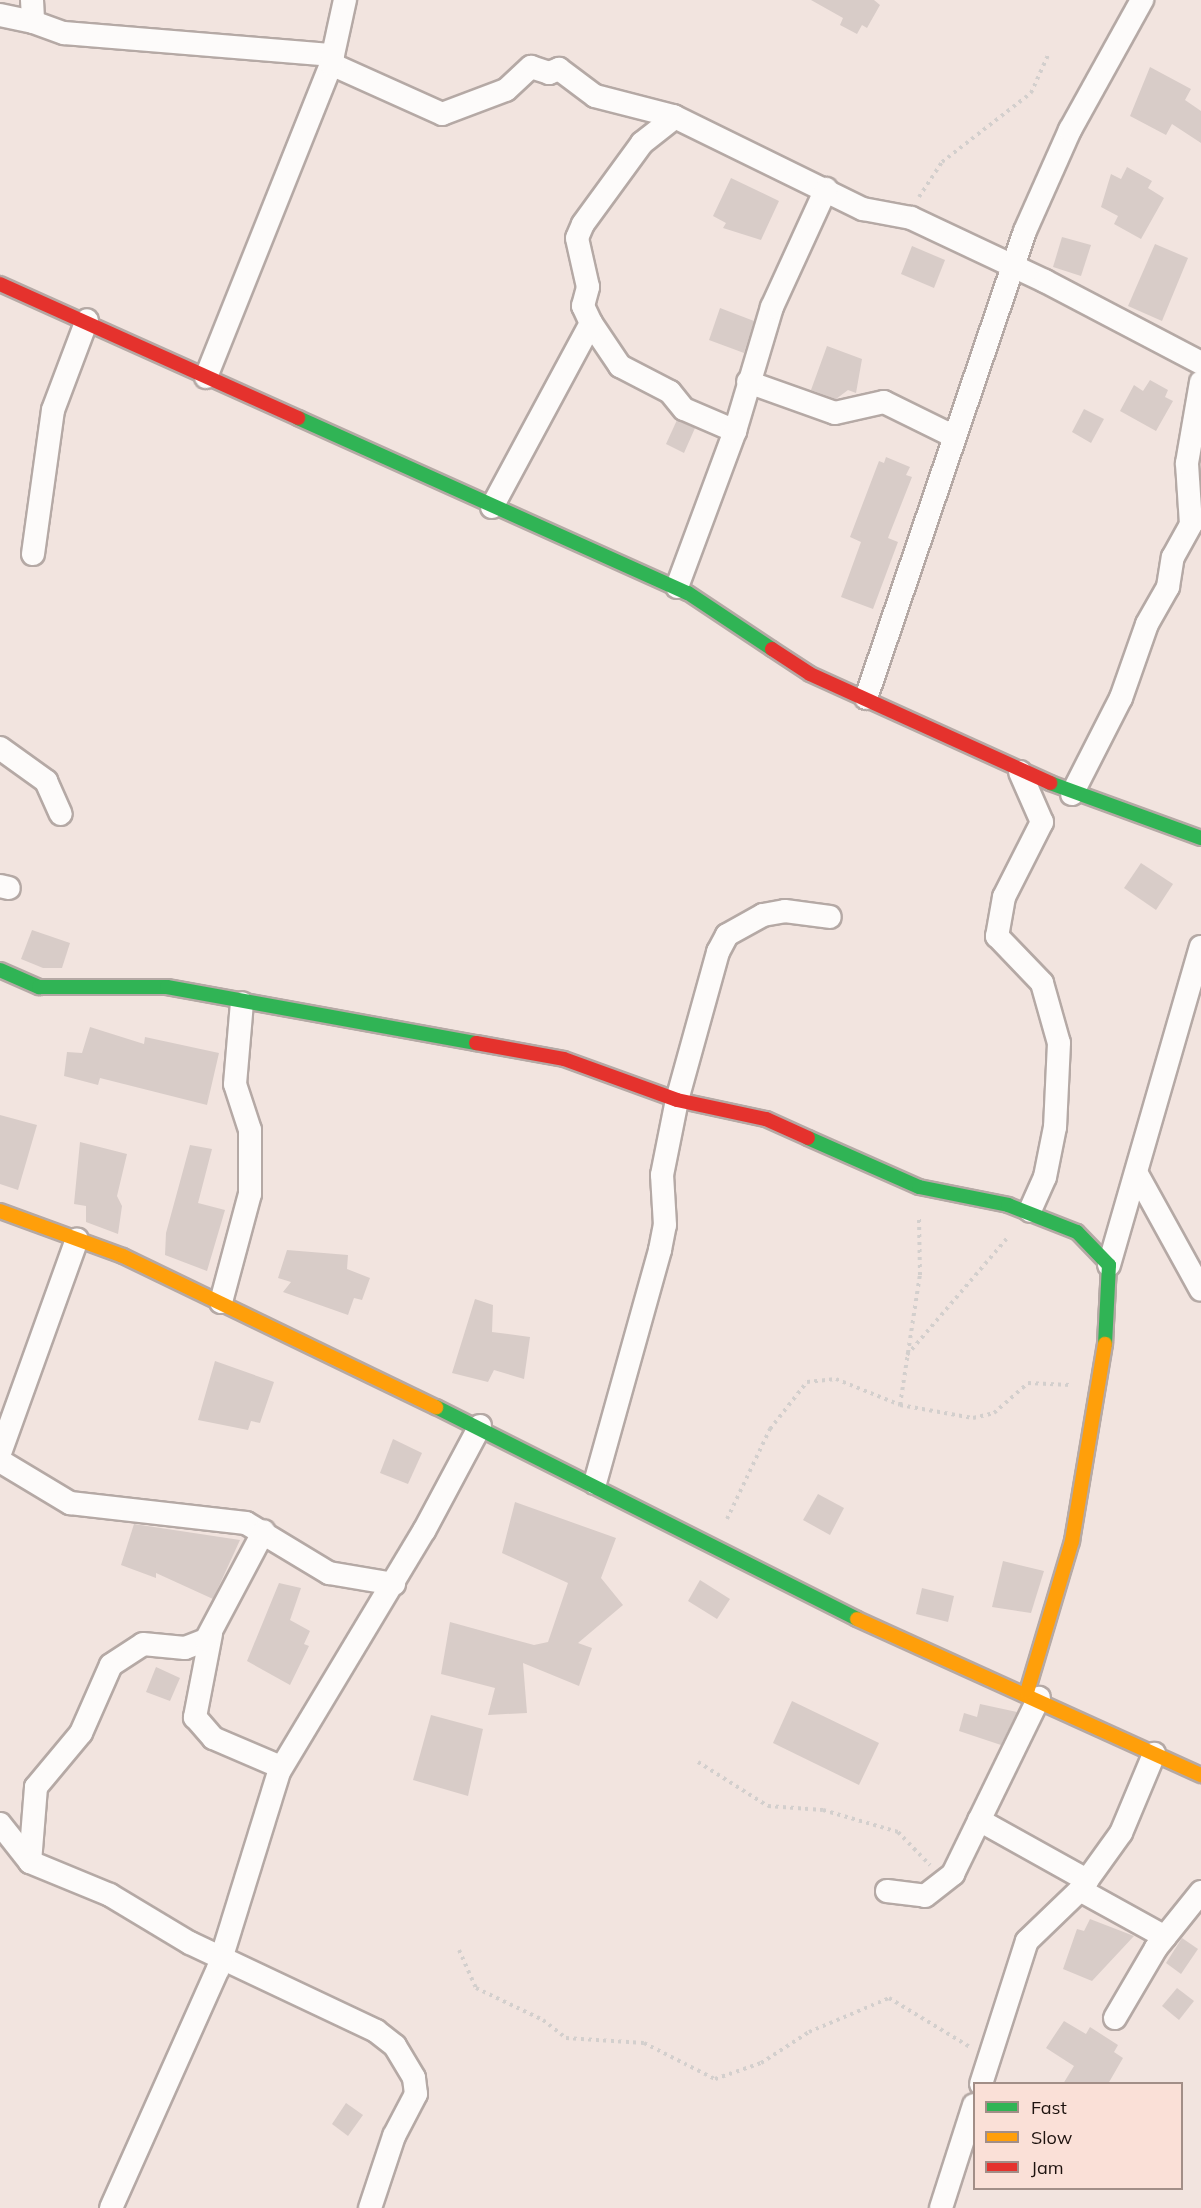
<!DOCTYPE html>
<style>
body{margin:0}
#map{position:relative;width:1201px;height:2208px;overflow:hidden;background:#f2e4df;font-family:Mulish,sans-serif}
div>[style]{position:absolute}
.building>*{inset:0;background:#d8ccc8}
.path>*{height:4px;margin-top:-2px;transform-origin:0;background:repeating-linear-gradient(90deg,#d3cfcd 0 3px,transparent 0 7.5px)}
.roads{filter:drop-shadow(2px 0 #b5a9a5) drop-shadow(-2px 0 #b5a9a5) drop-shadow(0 2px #b5a9a5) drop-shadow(0 -2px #b5a9a5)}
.street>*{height:22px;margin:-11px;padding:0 11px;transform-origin:11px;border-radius:11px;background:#fdfbfa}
.fast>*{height:14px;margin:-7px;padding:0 7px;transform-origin:7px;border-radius:7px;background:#30b455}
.slow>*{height:14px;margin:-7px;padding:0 7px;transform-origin:7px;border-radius:7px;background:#ff9f0a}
.jam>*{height:14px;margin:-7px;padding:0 7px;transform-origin:7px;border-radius:7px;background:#e5322d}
span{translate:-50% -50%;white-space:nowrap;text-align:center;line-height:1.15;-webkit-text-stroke:5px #fae0d7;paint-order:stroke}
.legend{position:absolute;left:973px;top:2082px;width:210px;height:108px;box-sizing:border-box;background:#fae0d7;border:2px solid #a28e87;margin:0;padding:8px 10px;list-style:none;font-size:18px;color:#1e130f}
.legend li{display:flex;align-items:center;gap:12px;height:30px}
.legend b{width:30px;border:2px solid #a28e87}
</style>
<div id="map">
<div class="building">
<i style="clip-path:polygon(811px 0,874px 0,880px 5px,867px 28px,862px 25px,857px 34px,840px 25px,843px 18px)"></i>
<i style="clip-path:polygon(1150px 67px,1191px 89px,1185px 100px,1201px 111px,1201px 143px,1172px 124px,1166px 135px,1130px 116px)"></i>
<i style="clip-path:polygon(1127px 167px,1152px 181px,1148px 188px,1164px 198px,1141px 239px,1114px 224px,1118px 216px,1101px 207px,1111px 174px,1121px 179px)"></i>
<i style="clip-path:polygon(731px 178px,779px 201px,761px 240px,723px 228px,726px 223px,713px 216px)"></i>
<i style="clip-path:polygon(1062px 237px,1091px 245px,1081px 276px,1053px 267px)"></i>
<i style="clip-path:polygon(1155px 244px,1188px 258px,1162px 321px,1128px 306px)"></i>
<i style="clip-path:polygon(912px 246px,945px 260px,934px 288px,901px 274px)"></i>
<i style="clip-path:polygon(720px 308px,754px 321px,744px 353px,709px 340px)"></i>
<i style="clip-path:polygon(827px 346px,862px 359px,856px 393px,848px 390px,836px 399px,811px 390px)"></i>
<i style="clip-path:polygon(1150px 380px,1168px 390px,1165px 397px,1173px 401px,1156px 431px,1120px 411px,1134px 385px,1143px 391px)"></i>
<i style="clip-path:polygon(1084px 409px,1104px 419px,1091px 443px,1072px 432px)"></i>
<i style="clip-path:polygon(677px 420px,695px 428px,684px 453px,666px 444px)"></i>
<i style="clip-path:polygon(886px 457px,910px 467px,906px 475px,912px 477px,888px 538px,898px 542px,873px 609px,841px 597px,861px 542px,850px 537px,879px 461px,884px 463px)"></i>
<i style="clip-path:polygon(1141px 863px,1173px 884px,1156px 910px,1124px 888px)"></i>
<i style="clip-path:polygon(32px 930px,70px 943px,62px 968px,43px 968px,21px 959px)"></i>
<i style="clip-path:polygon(90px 1027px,144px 1044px,145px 1037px,219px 1053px,207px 1105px,100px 1078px,98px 1085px,64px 1076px,67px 1052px,82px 1053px)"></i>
<i style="clip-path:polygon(0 1115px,37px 1125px,18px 1190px,0 1184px)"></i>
<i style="clip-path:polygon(80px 1142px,127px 1154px,117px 1196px,122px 1206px,118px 1234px,86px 1222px,86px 1206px,74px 1204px)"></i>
<i style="clip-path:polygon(190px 1145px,212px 1149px,198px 1203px,225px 1210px,207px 1271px,165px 1255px,166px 1233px)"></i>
<i style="clip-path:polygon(287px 1250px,348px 1255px,347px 1269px,370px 1278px,362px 1300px,354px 1298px,348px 1315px,283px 1292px,291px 1282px,278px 1278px)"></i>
<i style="clip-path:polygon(475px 1299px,493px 1305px,492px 1332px,530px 1337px,524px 1379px,494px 1370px,488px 1382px,452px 1373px)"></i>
<i style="clip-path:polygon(215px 1361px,274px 1382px,260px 1423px,251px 1421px,248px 1430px,198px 1420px)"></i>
<i style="clip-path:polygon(393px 1439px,422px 1453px,408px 1484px,380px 1473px)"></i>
<i style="clip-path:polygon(818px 1494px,844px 1508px,830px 1535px,803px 1520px)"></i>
<i style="clip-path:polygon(515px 1502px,616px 1538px,601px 1578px,623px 1605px,578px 1643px,592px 1648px,579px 1686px,523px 1663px,527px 1713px,488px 1715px,495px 1688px,441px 1674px,450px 1622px,534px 1645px,548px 1642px,568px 1583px,502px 1553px)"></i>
<i style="clip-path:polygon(134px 1524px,240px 1540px,213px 1599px,156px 1573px,156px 1578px,121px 1565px)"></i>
<i style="clip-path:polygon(1003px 1561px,1044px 1571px,1031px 1613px,992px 1607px)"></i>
<i style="clip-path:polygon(700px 1580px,730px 1599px,717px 1619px,688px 1601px)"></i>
<i style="clip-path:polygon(279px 1583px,301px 1588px,290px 1620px,310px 1631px,304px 1644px,309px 1646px,290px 1685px,247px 1661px)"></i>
<i style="clip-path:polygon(922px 1588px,954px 1596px,948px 1622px,916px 1614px)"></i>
<i style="clip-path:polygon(156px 1667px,180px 1678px,170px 1701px,146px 1692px)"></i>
<i style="clip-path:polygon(792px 1701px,879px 1743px,859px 1785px,773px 1743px)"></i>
<i style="clip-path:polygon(980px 1704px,1017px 1712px,1001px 1745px,959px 1731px,964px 1713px,977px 1717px)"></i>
<i style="clip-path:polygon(431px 1715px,483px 1729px,468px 1796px,413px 1780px)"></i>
<i style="clip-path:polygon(1090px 1919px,1134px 1936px,1092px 1981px,1063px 1969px,1077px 1929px,1084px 1931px)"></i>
<i style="clip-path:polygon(1182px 1938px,1198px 1949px,1181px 1974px,1166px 1963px)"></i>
<i style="clip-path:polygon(1177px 1988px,1194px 2001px,1179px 2020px,1162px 2006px)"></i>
<i style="clip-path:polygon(1064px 2021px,1086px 2034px,1090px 2027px,1118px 2045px,1114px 2052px,1123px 2058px,1108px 2084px,1063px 2084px,1074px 2066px,1046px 2048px)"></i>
<i style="clip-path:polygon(346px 2103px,363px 2115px,348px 2136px,332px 2124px)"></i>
</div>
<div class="path">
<i style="left:919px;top:197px;width:42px;rotate:-56.7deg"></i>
<i style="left:942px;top:162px;width:113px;rotate:-37.8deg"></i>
<i style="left:1031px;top:93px;width:44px;rotate:-65.8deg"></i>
<i style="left:907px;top:1355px;width:157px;rotate:-49.4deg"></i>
<i style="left:900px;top:1405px;width:132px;rotate:-81.3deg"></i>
<i style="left:920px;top:1275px;width:60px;rotate:-91deg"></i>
<i style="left:727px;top:1519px;width:100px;rotate:-64.5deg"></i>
<i style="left:770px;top:1429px;width:60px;rotate:-51.8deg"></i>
<i style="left:807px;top:1382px;width:29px;rotate:-6deg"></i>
<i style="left:836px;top:1379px;width:69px;rotate:22.1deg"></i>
<i style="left:900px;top:1405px;width:74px;rotate:10.1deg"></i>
<i style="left:973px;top:1418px;width:22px;rotate:-13deg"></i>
<i style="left:994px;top:1413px;width:45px;rotate:-41.4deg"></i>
<i style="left:1028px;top:1383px;width:42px;rotate:2.7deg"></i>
<i style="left:698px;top:1762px;width:83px;rotate:32.2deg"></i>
<i style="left:768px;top:1806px;width:55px;rotate:4.2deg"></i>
<i style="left:823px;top:1810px;width:78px;rotate:16.3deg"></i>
<i style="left:898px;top:1832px;width:46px;rotate:45.9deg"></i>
<i style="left:459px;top:1950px;width:42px;rotate:65.9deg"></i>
<i style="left:476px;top:1988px;width:74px;rotate:25.5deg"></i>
<i style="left:543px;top:2020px;width:29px;rotate:38deg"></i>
<i style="left:566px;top:2038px;width:78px;rotate:3.7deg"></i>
<i style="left:644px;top:2043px;width:80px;rotate:26.9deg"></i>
<i style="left:715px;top:2079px;width:49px;rotate:-19.2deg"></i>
<i style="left:761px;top:2063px;width:57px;rotate:-32.9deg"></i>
<i style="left:809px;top:2032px;width:87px;rotate:-23deg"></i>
<i style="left:889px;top:1998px;width:95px;rotate:31.2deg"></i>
</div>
<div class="roads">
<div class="street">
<i style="left:32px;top:0;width:22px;rotate:87deg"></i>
<i style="left:33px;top:22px;width:33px;rotate:20deg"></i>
<i style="left:64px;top:33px;width:270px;rotate:4.7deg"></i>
<i style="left:0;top:15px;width:34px;rotate:12deg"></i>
<i style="left:331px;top:64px;width:122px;rotate:24.2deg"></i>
<i style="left:442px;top:114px;width:68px;rotate:-20.6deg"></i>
<i style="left:506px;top:90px;width:34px;rotate:-43deg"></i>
<i style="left:531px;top:67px;width:19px;rotate:18deg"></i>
<i style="left:549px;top:73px;width:11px;rotate:-22deg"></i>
<i style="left:559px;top:69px;width:45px;rotate:36.9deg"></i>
<i style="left:595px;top:96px;width:81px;rotate:14.4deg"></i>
<i style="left:673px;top:116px;width:212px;rotate:26.1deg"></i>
<i style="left:863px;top:209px;width:49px;rotate:10.6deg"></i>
<i style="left:911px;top:218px;width:148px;rotate:25.2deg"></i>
<i style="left:1045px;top:281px;width:176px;rotate:27.7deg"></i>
<i style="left:591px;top:323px;width:52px;rotate:56deg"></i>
<i style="left:620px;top:366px;width:56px;rotate:27.5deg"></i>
<i style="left:670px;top:392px;width:22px;rotate:51deg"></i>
<i style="left:684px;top:409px;width:56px;rotate:23.3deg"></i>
<i style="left:206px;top:377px;width:337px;rotate:-68.2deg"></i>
<i style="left:331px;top:64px;width:66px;rotate:-77.7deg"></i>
<i style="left:748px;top:382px;width:92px;rotate:19.6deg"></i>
<i style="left:835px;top:413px;width:50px;rotate:-12.7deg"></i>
<i style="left:884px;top:402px;width:77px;rotate:26.2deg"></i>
<i style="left:492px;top:507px;width:209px;rotate:-61.7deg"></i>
<i style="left:591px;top:323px;width:19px;rotate:-115deg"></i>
<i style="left:583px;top:306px;width:20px;rotate:-75deg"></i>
<i style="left:588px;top:287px;width:50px;rotate:-102.7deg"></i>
<i style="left:577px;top:238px;width:15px;rotate:-67deg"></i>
<i style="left:583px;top:224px;width:100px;rotate:-53.9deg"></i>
<i style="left:642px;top:143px;width:42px;rotate:-38.2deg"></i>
<i style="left:33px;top:554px;width:145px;rotate:-82.1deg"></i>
<i style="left:53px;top:410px;width:96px;rotate:-69.3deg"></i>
<i style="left:677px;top:587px;width:166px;rotate:-69.6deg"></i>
<i style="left:735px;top:431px;width:129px;rotate:-73.4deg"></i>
<i style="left:772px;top:307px;width:130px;rotate:-65.4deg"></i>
<i style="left:866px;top:698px;width:493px;rotate:-71.2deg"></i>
<i style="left:1025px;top:231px;width:111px;rotate:-66deg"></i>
<i style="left:1070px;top:130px;width:149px;rotate:-61deg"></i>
<i style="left:0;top:748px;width:57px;rotate:35.7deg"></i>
<i style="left:46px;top:781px;width:36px;rotate:66deg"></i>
<i style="left:1020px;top:772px;width:55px;rotate:66.3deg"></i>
<i style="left:1042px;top:822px;width:84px;rotate:116.9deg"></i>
<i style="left:1004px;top:897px;width:40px;rotate:100deg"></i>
<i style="left:997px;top:936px;width:65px;rotate:46.2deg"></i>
<i style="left:1042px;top:983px;width:62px;rotate:74.2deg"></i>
<i style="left:1059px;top:1043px;width:84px;rotate:92.7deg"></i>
<i style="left:1055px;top:1127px;width:51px;rotate:101.3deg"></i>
<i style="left:1045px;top:1177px;width:37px;rotate:114deg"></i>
<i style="left:1072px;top:794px;width:108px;rotate:-63deg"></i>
<i style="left:1121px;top:698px;width:78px;rotate:-70.6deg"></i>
<i style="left:1147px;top:624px;width:43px;rotate:-60.4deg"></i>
<i style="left:1168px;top:587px;width:30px;rotate:-81deg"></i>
<i style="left:1173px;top:557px;width:38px;rotate:-61deg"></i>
<i style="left:1191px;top:524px;width:61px;rotate:-93.8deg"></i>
<i style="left:1187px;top:463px;width:82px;rotate:-80.2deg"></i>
<i style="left:0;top:886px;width:9px;rotate:13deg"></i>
<i style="left:1137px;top:1174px;width:132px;rotate:61.1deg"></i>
<i style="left:1109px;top:1265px;width:331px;rotate:-73.9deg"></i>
<i style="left:221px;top:1302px;width:112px;rotate:-75deg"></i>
<i style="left:250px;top:1194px;width:64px;rotate:-90deg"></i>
<i style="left:250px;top:1130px;width:48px;rotate:-108.1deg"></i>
<i style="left:235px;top:1084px;width:81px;rotate:-85.1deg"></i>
<i style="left:0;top:1453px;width:227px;rotate:-70.2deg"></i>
<i style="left:0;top:1461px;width:82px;rotate:31deg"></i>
<i style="left:70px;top:1503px;width:177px;rotate:6.5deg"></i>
<i style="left:246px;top:1523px;width:97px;rotate:31.1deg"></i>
<i style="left:329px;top:1573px;width:66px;rotate:9.6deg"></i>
<i style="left:595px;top:1483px;width:242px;rotate:-74.4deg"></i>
<i style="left:660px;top:1250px;width:25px;rotate:-79deg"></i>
<i style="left:665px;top:1225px;width:50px;rotate:-93.4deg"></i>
<i style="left:662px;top:1175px;width:76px;rotate:-78.7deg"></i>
<i style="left:677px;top:1100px;width:154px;rotate:-74.5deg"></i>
<i style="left:718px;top:952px;width:19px;rotate:-62deg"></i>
<i style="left:727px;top:935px;width:41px;rotate:-29.1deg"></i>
<i style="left:763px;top:915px;width:22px;rotate:-10deg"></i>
<i style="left:785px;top:911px;width:45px;rotate:7.6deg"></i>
<i style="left:211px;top:1634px;width:85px;rotate:100.9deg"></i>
<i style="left:195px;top:1717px;width:28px;rotate:49deg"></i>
<i style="left:213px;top:1738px;width:74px;rotate:23.1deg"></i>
<i style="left:979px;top:1820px;width:124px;rotate:29.1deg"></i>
<i style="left:0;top:1824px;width:48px;rotate:51.7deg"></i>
<i style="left:30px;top:1862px;width:87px;rotate:22.4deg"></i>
<i style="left:110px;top:1895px;width:93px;rotate:31deg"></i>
<i style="left:190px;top:1943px;width:206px;rotate:25.3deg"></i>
<i style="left:376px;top:2031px;width:24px;rotate:38deg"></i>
<i style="left:395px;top:2046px;width:37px;rotate:59deg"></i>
<i style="left:414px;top:2078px;width:16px;rotate:83deg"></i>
<i style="left:416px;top:2094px;width:47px;rotate:117.6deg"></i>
<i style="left:394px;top:2136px;width:76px;rotate:108.4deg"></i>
<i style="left:30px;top:1862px;width:75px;rotate:-85.4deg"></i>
<i style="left:36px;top:1787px;width:70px;rotate:-50.2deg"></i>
<i style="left:81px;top:1733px;width:74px;rotate:-66.2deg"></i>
<i style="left:111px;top:1665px;width:38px;rotate:-33deg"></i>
<i style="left:143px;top:1644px;width:42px;rotate:5.4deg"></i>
<i style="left:185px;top:1648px;width:22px;rotate:-21deg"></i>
<i style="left:206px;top:1640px;width:123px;rotate:-62deg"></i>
<i style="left:1080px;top:1890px;width:97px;rotate:28.9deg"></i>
<i style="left:887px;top:1891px;width:38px;rotate:7deg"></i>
<i style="left:925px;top:1896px;width:36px;rotate:-38deg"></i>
<i style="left:953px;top:1874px;width:196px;rotate:-64deg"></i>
<i style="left:1115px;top:2018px;width:81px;rotate:-59.6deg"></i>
<i style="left:1156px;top:1948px;width:72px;rotate:-51.2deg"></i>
<i style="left:981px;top:2084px;width:150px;rotate:-72.2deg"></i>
<i style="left:1027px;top:1941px;width:74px;rotate:-43.9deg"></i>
<i style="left:1080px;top:1890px;width:70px;rotate:-54.3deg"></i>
<i style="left:1121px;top:1833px;width:86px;rotate:-67.3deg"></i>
<i style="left:111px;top:2208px;width:262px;rotate:-65.9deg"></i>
<i style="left:218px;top:1969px;width:206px;rotate:-72.8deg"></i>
<i style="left:279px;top:1772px;width:281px;rotate:-59deg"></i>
<i style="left:424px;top:1531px;width:119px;rotate:-61.9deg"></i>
<i style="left:941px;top:2208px;width:108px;rotate:-72.2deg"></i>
</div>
<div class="fast">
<i style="left:298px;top:418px;width:427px;rotate:24.2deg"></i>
<i style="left:688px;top:593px;width:101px;rotate:33.7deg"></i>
<i style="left:1050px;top:783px;width:161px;rotate:20deg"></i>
<i style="left:0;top:970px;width:43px;rotate:23.6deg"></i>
<i style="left:39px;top:987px;width:128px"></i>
<i style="left:167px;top:987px;width:314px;rotate:10.3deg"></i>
<i style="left:808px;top:1138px;width:121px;rotate:23.8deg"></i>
<i style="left:919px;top:1187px;width:91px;rotate:11.4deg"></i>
<i style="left:1008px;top:1205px;width:74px;rotate:21.4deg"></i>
<i style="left:1077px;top:1232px;width:46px;rotate:45.9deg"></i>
<i style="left:1109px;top:1265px;width:79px;rotate:92.9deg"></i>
<i style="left:436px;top:1407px;width:471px;rotate:26.7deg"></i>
</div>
<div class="slow">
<i style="left:0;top:1211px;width:131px;rotate:20.1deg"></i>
<i style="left:123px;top:1256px;width:348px;rotate:25.8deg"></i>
<i style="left:857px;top:1619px;width:378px;rotate:24.4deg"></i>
<i style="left:1027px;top:1692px;width:158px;rotate:-73.4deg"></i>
<i style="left:1072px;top:1541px;width:200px;rotate:-80.5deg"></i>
</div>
<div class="jam">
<i style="left:0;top:284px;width:327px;rotate:24.2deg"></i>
<i style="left:772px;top:649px;width:45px;rotate:33.3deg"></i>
<i style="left:810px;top:674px;width:264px;rotate:24.4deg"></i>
<i style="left:476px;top:1043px;width:89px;rotate:10.3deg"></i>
<i style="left:564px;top:1059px;width:120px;rotate:19.9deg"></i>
<i style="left:677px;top:1100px;width:91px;rotate:12.1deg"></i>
<i style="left:766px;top:1119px;width:46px;rotate:24.3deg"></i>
</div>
</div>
<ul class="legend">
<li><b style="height:8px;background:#30b455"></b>Fast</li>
<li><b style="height:8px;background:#ff9f0a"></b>Slow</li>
<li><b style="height:8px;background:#e5322d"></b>Jam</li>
</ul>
</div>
